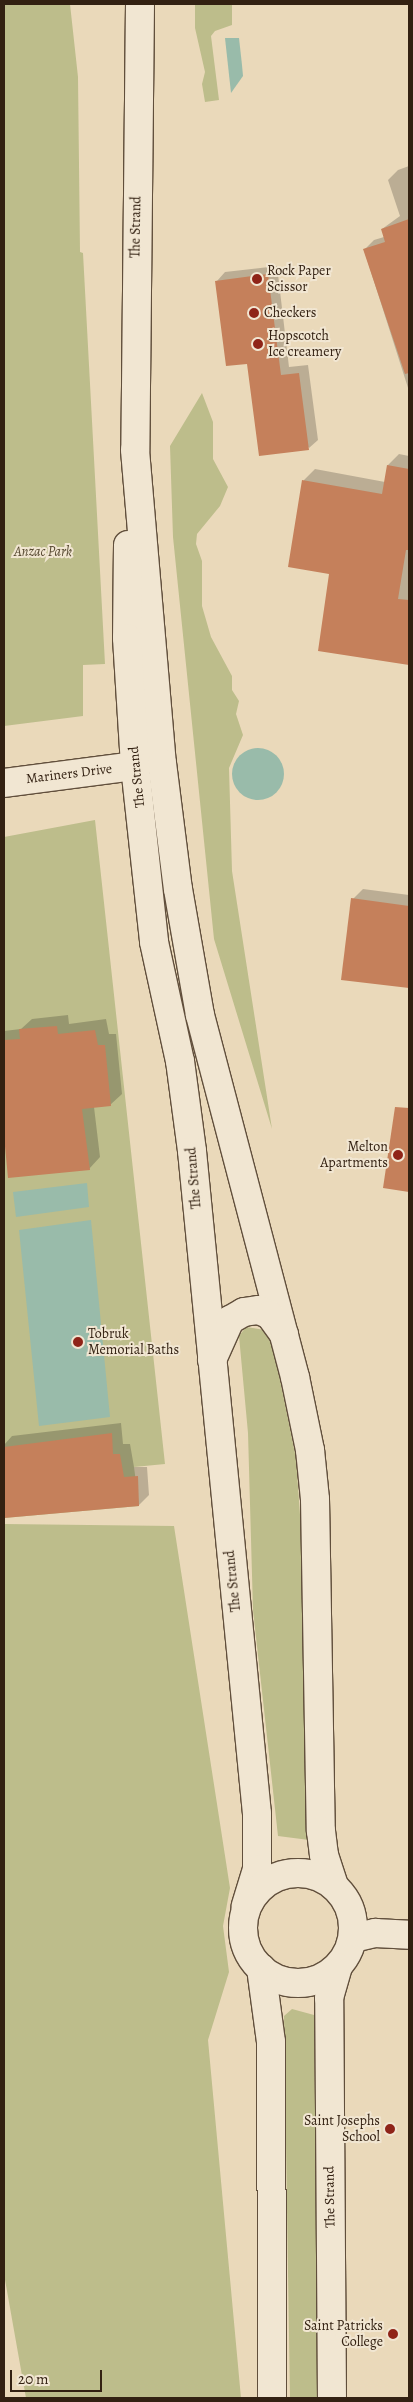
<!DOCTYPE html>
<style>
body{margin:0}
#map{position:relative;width:413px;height:2402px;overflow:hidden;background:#ead9ba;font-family:Alegreya,serif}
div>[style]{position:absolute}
.green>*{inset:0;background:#bdbd8b}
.water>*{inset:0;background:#9ba}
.round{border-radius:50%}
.shadow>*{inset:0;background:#0003}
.building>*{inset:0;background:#c5805b}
.roads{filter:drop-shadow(1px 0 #614f3c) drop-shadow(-1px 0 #614f3c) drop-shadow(0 1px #614f3c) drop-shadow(0 -1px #614f3c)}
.street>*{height:28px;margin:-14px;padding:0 14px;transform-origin:14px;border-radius:14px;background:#f1e6d2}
.secondary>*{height:28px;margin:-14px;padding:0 14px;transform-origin:14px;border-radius:14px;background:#f1e6d2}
.secondary>.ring{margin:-14px;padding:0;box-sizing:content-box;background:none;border:28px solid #f1e6d2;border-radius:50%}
.dots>*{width:14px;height:14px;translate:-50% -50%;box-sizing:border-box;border:2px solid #f1e6d2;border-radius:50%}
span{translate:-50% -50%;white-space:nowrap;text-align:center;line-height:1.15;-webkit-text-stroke:4px #f1e6d2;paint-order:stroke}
.street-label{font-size:14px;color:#332112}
.poi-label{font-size:14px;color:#332112}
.left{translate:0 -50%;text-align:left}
.right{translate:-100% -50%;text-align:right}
.park-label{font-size:14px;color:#564830;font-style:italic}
.frame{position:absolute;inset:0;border:5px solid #332112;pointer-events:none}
.scale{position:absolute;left:10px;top:2370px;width:92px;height:22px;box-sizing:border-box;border:2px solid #332112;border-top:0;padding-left:6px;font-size:15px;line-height:18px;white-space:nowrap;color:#332112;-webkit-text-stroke:4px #f1e6d2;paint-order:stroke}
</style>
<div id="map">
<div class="green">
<i style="clip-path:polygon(4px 4px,70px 4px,78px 77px,80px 252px,83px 253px,105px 664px,83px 665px,83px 716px,4px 726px)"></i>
<i style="clip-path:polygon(195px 4px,232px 4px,232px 25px,215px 31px,211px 36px,219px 100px,205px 102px,202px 84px,205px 72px,195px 28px)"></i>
<i style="clip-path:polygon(202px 393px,213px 422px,213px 459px,228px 487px,220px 506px,197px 534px,196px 544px,202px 561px,202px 606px,211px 637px,232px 676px,232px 690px,239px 701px,236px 714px,243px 735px,229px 768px,232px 871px,272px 1129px,214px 939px,173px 537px,170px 446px)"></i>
<i style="clip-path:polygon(95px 820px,165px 1464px,134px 1467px,139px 1506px,4px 1518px,4px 837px)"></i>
<i style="clip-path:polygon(246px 1327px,265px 1330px,273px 1345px,296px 1458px,307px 1614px,309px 1840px,278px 1836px,253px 1610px,248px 1433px,239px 1336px)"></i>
<i style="clip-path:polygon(4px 1524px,174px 1526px,230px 1888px,223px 1926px,229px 1972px,208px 2040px,241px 2398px,26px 2398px,4px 2274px)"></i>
<i style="clip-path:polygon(292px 2009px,314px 2015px,318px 2398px,290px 2398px,284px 2016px)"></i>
</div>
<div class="water">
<i style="clip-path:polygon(225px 38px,239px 38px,242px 65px,243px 76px,231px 93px)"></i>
<i class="round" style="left:232px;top:748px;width:52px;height:52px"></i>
<i style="clip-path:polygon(87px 1183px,89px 1207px,16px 1217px,13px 1192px)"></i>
<i style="clip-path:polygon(91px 1220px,110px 1417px,39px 1426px,19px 1230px)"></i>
</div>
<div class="shadow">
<i style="clip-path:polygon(409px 166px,409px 391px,364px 250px,374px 240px,384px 237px,382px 229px,400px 216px,388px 180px,398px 170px)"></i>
<i style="clip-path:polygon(277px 266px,289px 367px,308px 365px,318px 440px,309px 448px,248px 362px,217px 281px,225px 272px)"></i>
<i style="clip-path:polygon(399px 454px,409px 456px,409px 664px,319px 650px,331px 573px,289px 566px,304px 480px,315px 469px,385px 482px,388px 465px)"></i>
<i style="clip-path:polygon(363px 889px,409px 895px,409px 987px,343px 979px,353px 899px)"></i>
<i style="clip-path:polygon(68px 1015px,69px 1024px,106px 1019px,109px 1034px,116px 1034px,122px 1094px,110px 1105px,94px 1107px,100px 1157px,89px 1169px,9px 1177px,4px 1125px,4px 1031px,21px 1029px,32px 1019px)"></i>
<i style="clip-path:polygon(404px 1110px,409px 1111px,409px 1190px,384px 1187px)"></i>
<i style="clip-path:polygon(121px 1423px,123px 1444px,130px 1444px,134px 1467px,147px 1467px,149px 1495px,139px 1505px,4px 1517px,4px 1445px,12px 1436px)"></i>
</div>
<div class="building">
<i style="clip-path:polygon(409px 219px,409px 373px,405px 374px,363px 249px,385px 242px,381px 229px)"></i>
<i style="clip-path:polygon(268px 274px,281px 375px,299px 373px,309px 450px,259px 456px,247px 364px,226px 366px,215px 281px)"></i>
<i style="clip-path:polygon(387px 465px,409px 469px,409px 550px,406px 550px,398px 599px,409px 600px,409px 665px,318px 651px,329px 574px,288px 567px,302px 480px,382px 494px)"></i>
<i style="clip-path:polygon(351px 898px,409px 906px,409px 988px,341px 980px)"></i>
<i style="clip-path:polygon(57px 1026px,58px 1034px,95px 1030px,98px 1045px,105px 1045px,111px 1106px,82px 1109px,90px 1170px,8px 1178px,4px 1136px,4px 1040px,20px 1039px,19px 1029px)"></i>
<i style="clip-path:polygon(395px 1107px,409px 1108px,409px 1192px,383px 1188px)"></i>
<i style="clip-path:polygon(112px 1433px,113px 1454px,120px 1454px,124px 1477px,138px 1476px,139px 1506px,4px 1518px,4px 1447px)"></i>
</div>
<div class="roads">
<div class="street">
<i style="left:4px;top:783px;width:132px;rotate:-7.4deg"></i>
<i style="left:353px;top:1938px;width:23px;rotate:-13deg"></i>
<i style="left:375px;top:1933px;width:34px;rotate:3deg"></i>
</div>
<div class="secondary">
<i style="left:140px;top:4px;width:446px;rotate:90.6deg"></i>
<i style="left:135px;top:450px;width:314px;rotate:85.1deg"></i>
<i style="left:162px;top:763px;width:127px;rotate:82.8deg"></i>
<i style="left:178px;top:889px;width:128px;rotate:80.1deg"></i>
<i style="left:200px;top:1015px;width:374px;rotate:75.3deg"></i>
<i style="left:295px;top:1377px;width:75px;rotate:78.4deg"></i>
<i style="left:310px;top:1450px;width:49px;rotate:84.2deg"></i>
<i style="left:315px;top:1499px;width:332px;rotate:89deg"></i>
<i style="left:321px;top:1831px;width:24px;rotate:83deg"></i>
<i style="left:324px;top:1855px;width:32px;rotate:72deg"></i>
<i style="left:128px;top:545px;width:93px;rotate:90.6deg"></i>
<i style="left:127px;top:638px;width:128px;rotate:86.4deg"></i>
<i style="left:135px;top:766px;width:177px;rotate:83.8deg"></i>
<i style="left:154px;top:942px;width:122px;rotate:77.7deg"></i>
<i style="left:180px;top:1061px;width:91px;rotate:82.4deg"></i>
<i style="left:192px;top:1151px;width:666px;rotate:84.4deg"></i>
<i style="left:257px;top:1814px;width:55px;rotate:90deg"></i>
<i style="left:257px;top:1869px;width:39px;rotate:107deg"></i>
<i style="left:212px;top:1360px;width:44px;rotate:-65.8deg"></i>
<i style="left:230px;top:1320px;width:16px;rotate:-30deg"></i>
<i style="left:244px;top:1312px;width:15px;rotate:-8deg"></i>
<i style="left:259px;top:1310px;width:12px;rotate:24deg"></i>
<i style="left:270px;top:1315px;width:24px;rotate:54deg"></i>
<i class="ring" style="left:243px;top:1873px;width:82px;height:82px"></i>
<i style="left:261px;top:1968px;width:75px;rotate:82.3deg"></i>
<i style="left:271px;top:2042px;width:356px;rotate:89.8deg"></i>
<i style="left:332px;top:2398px;width:400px;rotate:-90.4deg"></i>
<i style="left:329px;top:1998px;width:32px;rotate:-74deg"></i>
</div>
</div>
<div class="dots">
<i style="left:257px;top:279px;background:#8f2418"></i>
<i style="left:254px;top:313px;background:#8f2418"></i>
<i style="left:258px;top:344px;background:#8f2418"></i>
<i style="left:398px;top:1155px;background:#8f2418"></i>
<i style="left:78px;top:1342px;background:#8f2418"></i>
<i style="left:390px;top:2129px;background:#8f2418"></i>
<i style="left:393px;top:2334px;background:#8f2418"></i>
</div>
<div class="street-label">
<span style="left:136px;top:227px;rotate:-89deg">The Strand</span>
<span style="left:69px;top:774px;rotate:-7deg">Mariners Drive</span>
<span style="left:137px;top:777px;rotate:-96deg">The Strand</span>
<span style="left:194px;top:1178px;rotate:-95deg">The Strand</span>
<span style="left:233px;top:1581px;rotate:-96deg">The Strand</span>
<span style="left:330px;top:2197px;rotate:-91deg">The Strand</span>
</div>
<div class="poi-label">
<span class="left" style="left:267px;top:279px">Rock Paper<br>Scissor</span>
<span class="left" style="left:264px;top:313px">Checkers</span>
<span class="left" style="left:268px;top:344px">Hopscotch<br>Ice creamery</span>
<span class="right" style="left:388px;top:1155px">Melton<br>Apartments</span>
<span class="left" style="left:88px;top:1342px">Tobruk<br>Memorial Baths</span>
<span class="right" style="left:380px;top:2129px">Saint Josephs<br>School</span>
<span class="right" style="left:383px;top:2334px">Saint Patricks<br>College</span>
</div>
<div class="park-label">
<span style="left:43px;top:552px">Anzac Park</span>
</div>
<div class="frame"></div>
<div class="scale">20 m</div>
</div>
